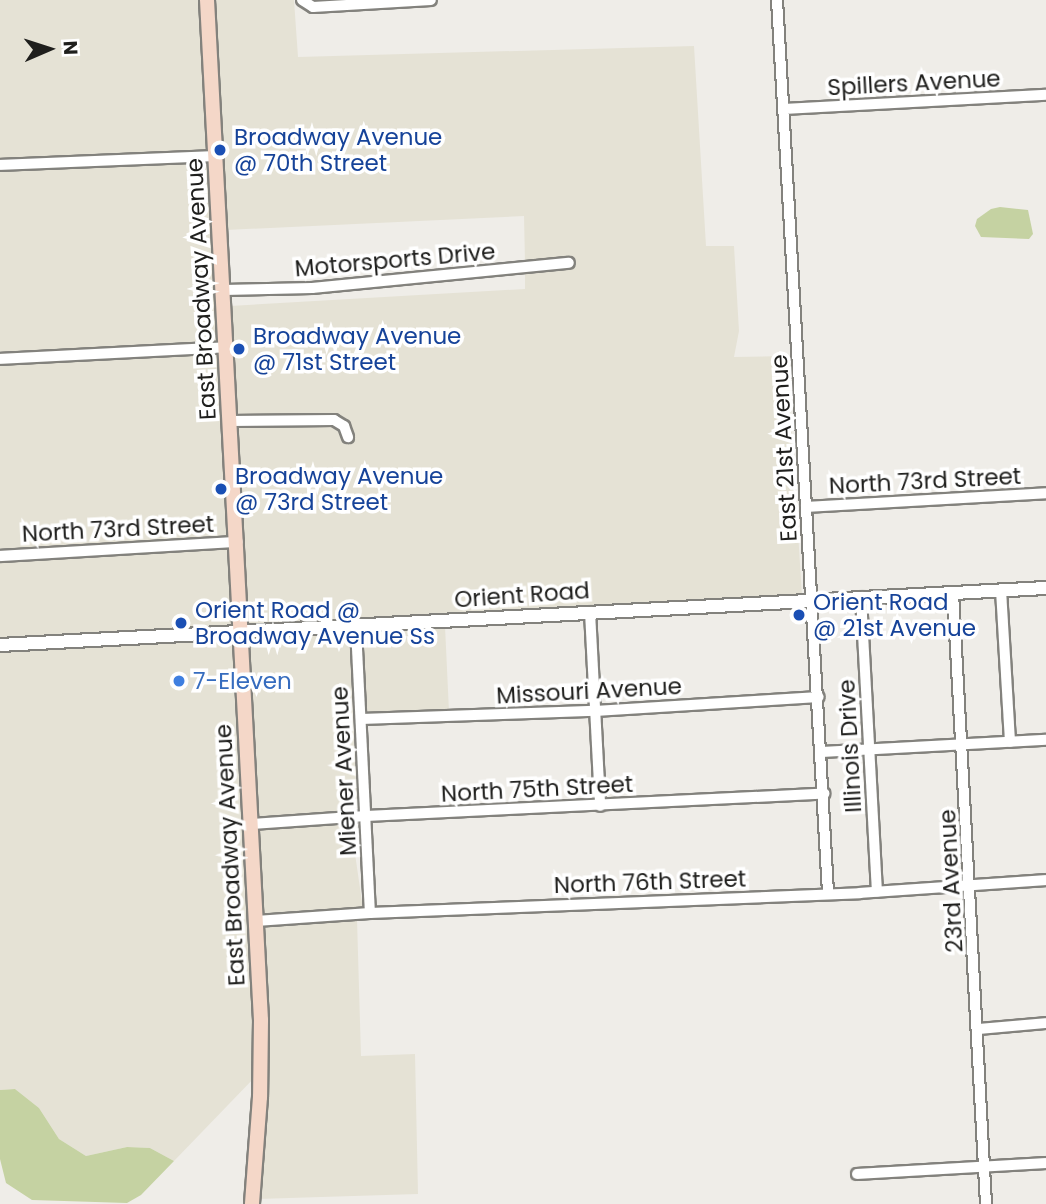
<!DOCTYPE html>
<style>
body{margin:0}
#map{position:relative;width:1046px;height:1204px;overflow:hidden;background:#efede8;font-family:Poppins,sans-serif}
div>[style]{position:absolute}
.built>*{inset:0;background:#e5e2d5}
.green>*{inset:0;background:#c5d2a2}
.roads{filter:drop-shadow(2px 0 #83827d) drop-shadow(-2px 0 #83827d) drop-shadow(0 2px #83827d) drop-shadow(0 -2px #83827d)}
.minor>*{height:10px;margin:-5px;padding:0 5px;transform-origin:5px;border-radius:5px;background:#fff}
.tertiary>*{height:12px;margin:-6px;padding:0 6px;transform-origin:6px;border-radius:6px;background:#fff}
.secondary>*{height:14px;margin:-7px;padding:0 7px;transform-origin:7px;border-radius:7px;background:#f4d7c8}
.dots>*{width:19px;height:19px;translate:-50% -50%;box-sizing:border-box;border:4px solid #fff;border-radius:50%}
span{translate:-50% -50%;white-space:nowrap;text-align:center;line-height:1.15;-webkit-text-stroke:7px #fff;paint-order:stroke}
.street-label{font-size:23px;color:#1f1f1d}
.transit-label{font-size:23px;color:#164399}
.left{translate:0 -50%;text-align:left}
.shop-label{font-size:23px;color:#366cbe}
.north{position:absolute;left:14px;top:14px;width:70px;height:70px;-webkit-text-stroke:5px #fff;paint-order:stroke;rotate:87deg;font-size:19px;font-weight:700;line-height:28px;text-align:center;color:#1f1f1d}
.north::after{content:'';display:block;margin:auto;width:24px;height:32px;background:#1f1f1d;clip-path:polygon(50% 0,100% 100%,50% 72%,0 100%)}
</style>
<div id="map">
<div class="built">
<i style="clip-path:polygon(0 0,202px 0,211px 152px,0 160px)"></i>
<i style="clip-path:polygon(213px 0,294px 0,298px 57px,694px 46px,706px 246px,734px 246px,739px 331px,734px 357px,787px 356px,802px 596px,248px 628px,236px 426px,332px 425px,339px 429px,345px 443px,355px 439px,349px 424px,335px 415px,236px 416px,230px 306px,525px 289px,525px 272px,575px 267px,573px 258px,525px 262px,524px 216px,226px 230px)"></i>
<i style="clip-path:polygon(212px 161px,221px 343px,0 354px,0 170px)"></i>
<i style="clip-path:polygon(221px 352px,232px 537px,0 551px,0 364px)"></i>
<i style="clip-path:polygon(233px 547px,237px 629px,0 640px,0 560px)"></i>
<i style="clip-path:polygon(445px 626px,449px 712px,366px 714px,362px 632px)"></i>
<i style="clip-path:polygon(351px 633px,360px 811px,258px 819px,248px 638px)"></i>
<i style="clip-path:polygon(237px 639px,256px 1076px,174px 1161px,150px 1148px,127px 1147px,86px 1156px,59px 1139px,39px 1108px,15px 1089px,0 1090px,0 650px)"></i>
<i style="clip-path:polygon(361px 821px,361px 824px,351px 826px,363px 909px,261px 916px,258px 829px)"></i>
<i style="clip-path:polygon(357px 919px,361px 1056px,415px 1054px,418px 1194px,257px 1199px,261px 925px)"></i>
</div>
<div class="green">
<i style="clip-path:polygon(1000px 207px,1028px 210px,1033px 234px,1029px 239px,981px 237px,975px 226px,977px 219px,991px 209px)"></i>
<i style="clip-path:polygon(15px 1089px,39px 1108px,59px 1139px,86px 1156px,127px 1147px,150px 1148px,174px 1161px,141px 1195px,127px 1203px,32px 1200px,6px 1183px,0 1159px,0 1090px)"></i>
</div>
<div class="roads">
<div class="minor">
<i style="left:302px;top:0;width:13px;rotate:32deg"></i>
<i style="left:313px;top:7px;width:118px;rotate:-3.4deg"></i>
<i style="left:777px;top:0;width:895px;rotate:86.73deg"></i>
<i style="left:784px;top:109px;width:262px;rotate:-3.1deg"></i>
<i style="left:0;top:165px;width:217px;rotate:-2.4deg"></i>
<i style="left:224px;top:290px;width:88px;rotate:-1.3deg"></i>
<i style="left:312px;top:288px;width:258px;rotate:-5.6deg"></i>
<i style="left:0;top:359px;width:226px;rotate:-3deg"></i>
<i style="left:230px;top:421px;width:104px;rotate:-0.6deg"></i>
<i style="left:334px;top:420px;width:12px;rotate:31deg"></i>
<i style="left:344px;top:426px;width:12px;rotate:70deg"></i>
<i style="left:806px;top:507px;width:240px;rotate:-3.3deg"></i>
<i style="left:0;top:556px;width:238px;rotate:-3.4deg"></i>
<i style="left:1001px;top:590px;width:152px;rotate:86.6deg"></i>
<i style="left:953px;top:593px;width:612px;rotate:86.91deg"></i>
<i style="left:861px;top:597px;width:295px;rotate:86.9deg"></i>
<i style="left:590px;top:612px;width:194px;rotate:87deg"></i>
<i style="left:356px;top:628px;width:285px;rotate:87.2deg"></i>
<i style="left:361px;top:719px;width:234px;rotate:-2deg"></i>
<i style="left:595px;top:711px;width:224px;rotate:-3.6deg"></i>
<i style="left:822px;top:752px;width:224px;rotate:-3.1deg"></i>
<i style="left:252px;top:824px;width:114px;rotate:-4deg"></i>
<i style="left:366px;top:816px;width:459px;rotate:-2.8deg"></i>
<i style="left:256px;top:921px;width:114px;rotate:-4deg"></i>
<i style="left:370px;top:913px;width:490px;rotate:-2.3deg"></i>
<i style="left:860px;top:893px;width:186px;rotate:-4deg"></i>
<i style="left:978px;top:1029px;width:68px;rotate:-5deg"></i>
<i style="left:857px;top:1174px;width:189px;rotate:-3.3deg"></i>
</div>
<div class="tertiary">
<i style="left:0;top:645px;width:1048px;rotate:-3.12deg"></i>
</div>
<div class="secondary">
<i style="left:207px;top:0;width:1021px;rotate:86.97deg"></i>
<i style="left:261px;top:1020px;width:77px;rotate:90.7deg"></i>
<i style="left:260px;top:1097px;width:107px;rotate:94.3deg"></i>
</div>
</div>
<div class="dots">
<i style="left:220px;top:150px;background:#1a4fb4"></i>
<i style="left:239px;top:349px;background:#1a4fb4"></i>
<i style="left:221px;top:489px;background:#1a4fb4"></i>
<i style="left:799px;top:615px;background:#1a4fb4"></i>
<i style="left:181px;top:623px;background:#1a4fb4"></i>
<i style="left:179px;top:681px;background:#3f7fe0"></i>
</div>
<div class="street-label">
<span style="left:914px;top:83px;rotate:-3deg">Spillers Avenue</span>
<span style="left:395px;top:260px;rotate:-5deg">Motorsports Drive</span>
<span style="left:201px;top:289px;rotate:-93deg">East Broadway Avenue</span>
<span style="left:784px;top:448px;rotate:-93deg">East 21st Avenue</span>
<span style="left:925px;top:481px;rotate:-3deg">North 73rd Street</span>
<span style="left:118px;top:529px;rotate:-3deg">North 73rd Street</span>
<span style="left:522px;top:595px;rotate:-4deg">Orient Road</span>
<span style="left:589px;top:691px;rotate:-3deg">Missouri Avenue</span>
<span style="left:850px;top:746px;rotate:-93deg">Illinois Drive</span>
<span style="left:344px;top:771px;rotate:-93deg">Miener Avenue</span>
<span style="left:537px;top:789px;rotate:-3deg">North 75th Street</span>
<span style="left:230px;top:855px;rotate:-93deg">East Broadway Avenue</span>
<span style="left:951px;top:881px;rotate:-93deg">23rd Avenue</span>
<span style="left:650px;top:882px;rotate:-2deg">North 76th Street</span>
</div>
<div class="transit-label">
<span class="left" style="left:234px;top:150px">Broadway Avenue<br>@ 70th Street</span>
<span class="left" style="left:253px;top:349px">Broadway Avenue<br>@ 71st Street</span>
<span class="left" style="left:235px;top:489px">Broadway Avenue<br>@ 73rd Street</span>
<span class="left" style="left:813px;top:615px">Orient Road<br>@ 21st Avenue</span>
<span class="left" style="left:195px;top:623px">Orient Road @<br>Broadway Avenue Ss</span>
</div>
<div class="shop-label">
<span class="left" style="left:193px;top:681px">7-Eleven</span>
</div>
<div class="north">N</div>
</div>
